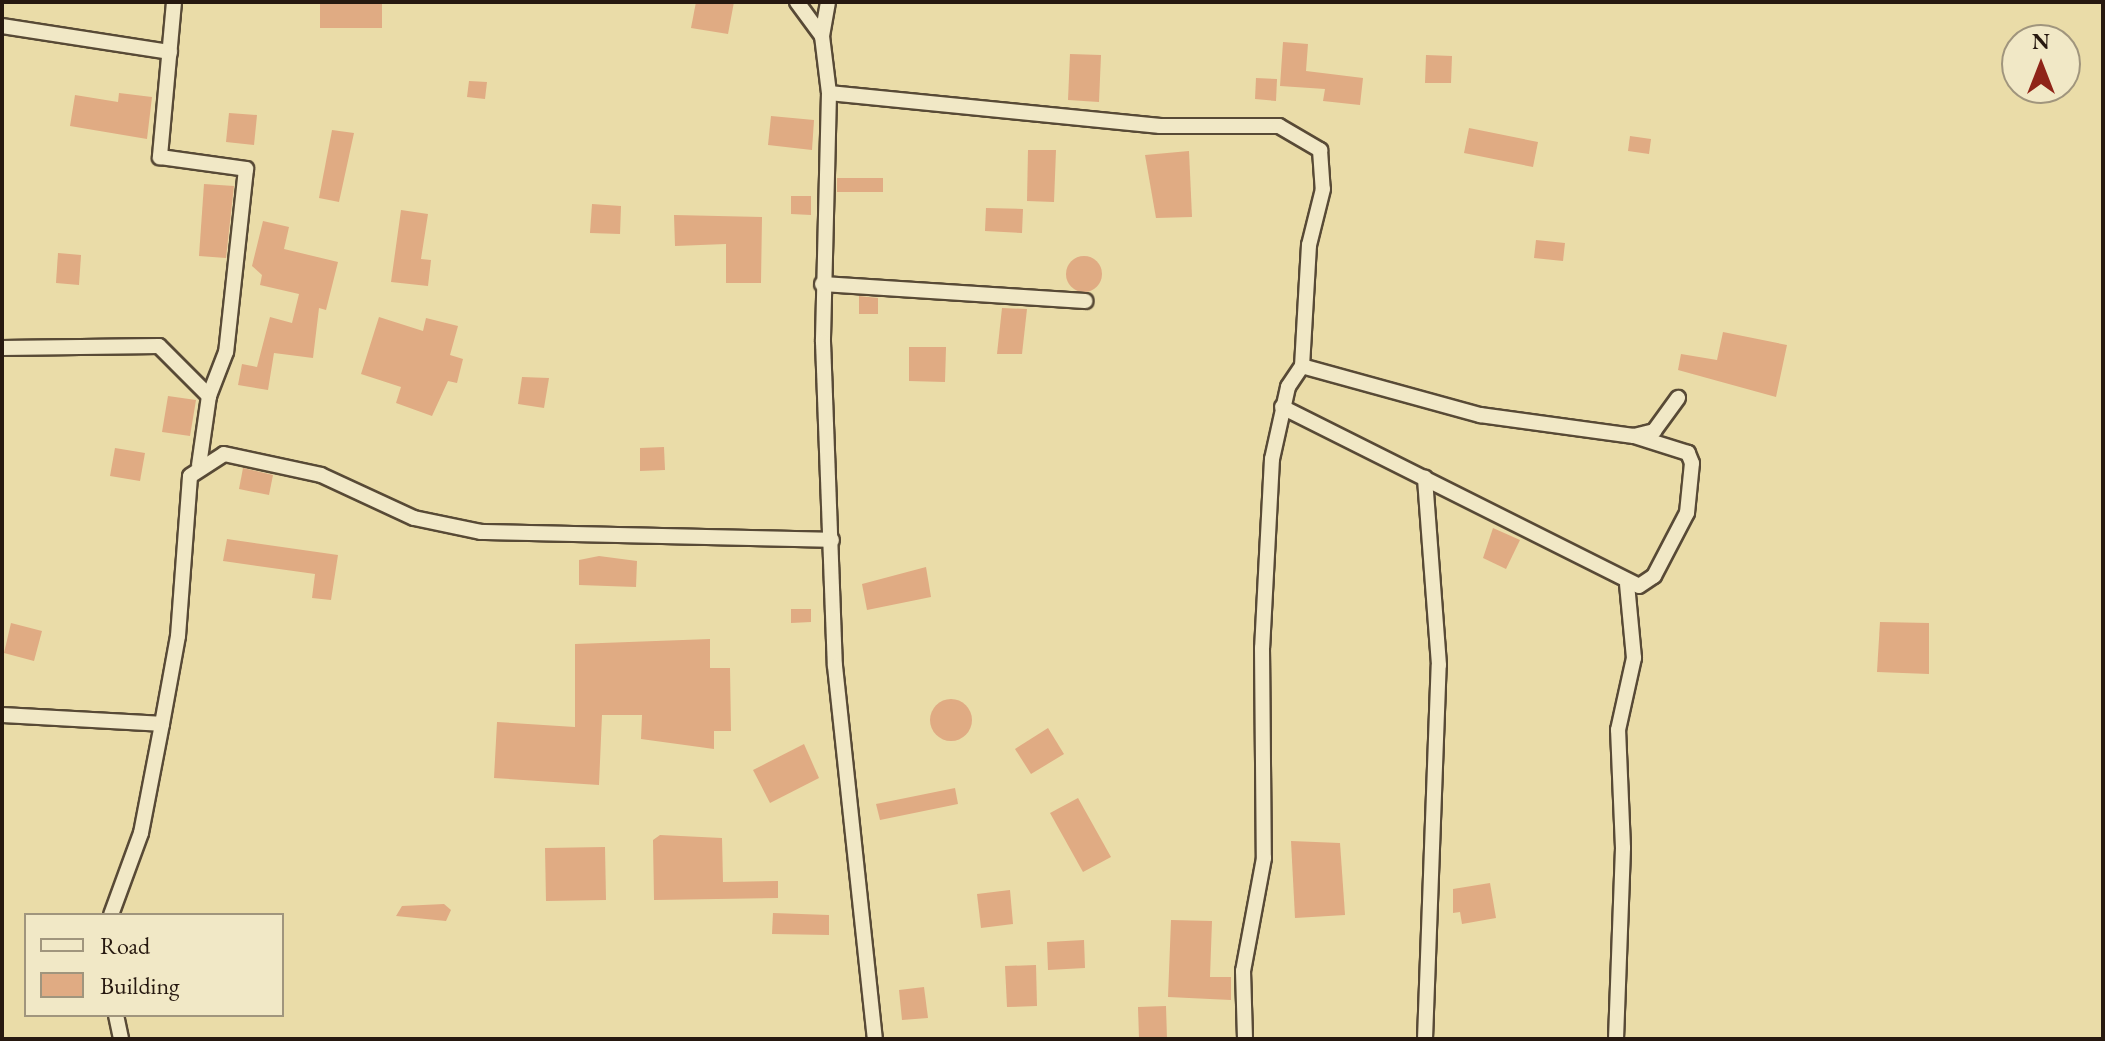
<!DOCTYPE html>
<style>
body{margin:0}
#map{position:relative;width:2105px;height:1041px;overflow:hidden;background:#eadca8;font-family:"EB Garamond",serif}
div>[style]{position:absolute}
.building>*{inset:0;background:#e0ab83}
.round{border-radius:50%}
.roads{filter:drop-shadow(2px 0 #584a36) drop-shadow(-2px 0 #584a36) drop-shadow(0 2px #584a36) drop-shadow(0 -2px #584a36)}
.minor>*{height:14px;margin:-7px;padding:0 7px;transform-origin:7px;border-radius:7px;background:#f1e8c6}
span{translate:-50% -50%;white-space:nowrap;text-align:center;line-height:1.15;-webkit-text-stroke:7px #f1e8c6;paint-order:stroke}
.frame{position:absolute;inset:0;border:4px solid #271910;pointer-events:none}
.legend{position:absolute;left:24px;top:913px;width:260px;height:104px;box-sizing:border-box;background:#f1e8c6;border:2px solid #a0957d;margin:0;padding:10px 14px;list-style:none;font-size:24px;color:#271910}
.legend li{display:flex;align-items:center;gap:16px;height:40px}
.legend b{width:40px;border:2px solid #a0957d}
.north{position:absolute;left:2001px;top:24px;width:80px;height:80px;box-sizing:border-box;background:#f1e8c6;border:2px solid #a0957d;border-radius:50%;rotate:0deg;font-size:22px;font-weight:700;line-height:32px;text-align:center;color:#271910}
.north::after{content:'';display:block;margin:auto;width:28px;height:36px;background:#8f2418;clip-path:polygon(50% 0,100% 100%,50% 72%,0 100%)}
</style>
<div id="map">
<div class="building">
<i style="clip-path:polygon(320px 2px,382px 2px,382px 28px,320px 28px)"></i>
<i style="clip-path:polygon(696px 2px,734px 2px,728px 34px,691px 28px)"></i>
<i style="clip-path:polygon(1283px 42px,1308px 44px,1306px 71px,1363px 78px,1360px 105px,1323px 101px,1325px 89px,1280px 86px)"></i>
<i style="clip-path:polygon(1070px 54px,1101px 55px,1099px 102px,1068px 100px)"></i>
<i style="clip-path:polygon(1426px 55px,1452px 56px,1451px 83px,1425px 83px)"></i>
<i style="clip-path:polygon(1256px 78px,1277px 79px,1276px 101px,1255px 99px)"></i>
<i style="clip-path:polygon(469px 81px,487px 82px,485px 99px,467px 97px)"></i>
<i style="clip-path:polygon(119px 93px,152px 97px,147px 139px,70px 126px,75px 95px,118px 102px)"></i>
<i style="clip-path:polygon(229px 113px,257px 115px,254px 145px,226px 142px)"></i>
<i style="clip-path:polygon(771px 116px,814px 120px,812px 150px,768px 145px)"></i>
<i style="clip-path:polygon(1469px 128px,1538px 142px,1533px 167px,1464px 153px)"></i>
<i style="clip-path:polygon(332px 130px,354px 133px,339px 202px,319px 198px)"></i>
<i style="clip-path:polygon(1630px 136px,1651px 139px,1649px 154px,1628px 151px)"></i>
<i style="clip-path:polygon(1028px 150px,1056px 150px,1054px 202px,1027px 201px)"></i>
<i style="clip-path:polygon(1189px 151px,1192px 217px,1156px 218px,1145px 155px)"></i>
<i style="clip-path:polygon(837px 178px,883px 178px,883px 192px,837px 192px)"></i>
<i style="clip-path:polygon(204px 184px,234px 186px,226px 258px,199px 256px)"></i>
<i style="clip-path:polygon(791px 196px,811px 196px,811px 215px,791px 214px)"></i>
<i style="clip-path:polygon(592px 204px,621px 206px,620px 234px,590px 233px)"></i>
<i style="clip-path:polygon(986px 208px,1023px 209px,1022px 233px,985px 231px)"></i>
<i style="clip-path:polygon(401px 210px,428px 214px,421px 259px,431px 260px,428px 286px,391px 282px)"></i>
<i style="clip-path:polygon(674px 215px,762px 217px,761px 283px,726px 283px,726px 244px,675px 246px)"></i>
<i style="clip-path:polygon(263px 221px,289px 227px,284px 249px,338px 262px,326px 310px,319px 308px,313px 358px,274px 353px,268px 390px,238px 385px,242px 364px,257px 367px,270px 317px,292px 323px,299px 294px,260px 285px,262px 275px,252px 266px)"></i>
<i style="clip-path:polygon(1536px 240px,1565px 243px,1563px 261px,1534px 258px)"></i>
<i style="clip-path:polygon(58px 253px,81px 255px,79px 285px,56px 283px)"></i>
<i class="round" style="left:1066px;top:256px;width:36px;height:36px"></i>
<i style="clip-path:polygon(859px 296px,878px 298px,878px 314px,859px 314px)"></i>
<i style="clip-path:polygon(1002px 308px,1027px 309px,1022px 354px,997px 354px)"></i>
<i style="clip-path:polygon(379px 317px,423px 331px,426px 318px,458px 326px,450px 355px,463px 359px,457px 383px,448px 381px,432px 416px,396px 403px,401px 387px,361px 374px)"></i>
<i style="clip-path:polygon(1723px 332px,1787px 345px,1776px 397px,1678px 370px,1681px 354px,1717px 360px)"></i>
<i style="clip-path:polygon(909px 347px,946px 347px,945px 382px,909px 381px)"></i>
<i style="clip-path:polygon(522px 377px,549px 378px,544px 408px,518px 404px)"></i>
<i style="clip-path:polygon(168px 396px,196px 400px,190px 436px,162px 432px)"></i>
<i style="clip-path:polygon(664px 447px,665px 470px,640px 471px,640px 448px)"></i>
<i style="clip-path:polygon(115px 448px,145px 453px,140px 481px,110px 476px)"></i>
<i style="clip-path:polygon(243px 468px,273px 475px,269px 495px,239px 489px)"></i>
<i style="clip-path:polygon(1493px 528px,1520px 540px,1506px 569px,1483px 558px)"></i>
<i style="clip-path:polygon(227px 539px,338px 555px,331px 600px,312px 598px,315px 574px,223px 561px)"></i>
<i style="clip-path:polygon(599px 556px,637px 561px,636px 587px,579px 585px,579px 560px)"></i>
<i style="clip-path:polygon(926px 567px,931px 597px,867px 610px,862px 584px)"></i>
<i style="clip-path:polygon(791px 609px,811px 609px,811px 622px,791px 623px)"></i>
<i style="clip-path:polygon(1880px 622px,1929px 623px,1929px 674px,1877px 672px)"></i>
<i style="clip-path:polygon(11px 623px,42px 631px,34px 661px,4px 653px)"></i>
<i style="clip-path:polygon(710px 639px,710px 668px,730px 668px,731px 731px,714px 731px,714px 749px,641px 739px,642px 715px,602px 715px,599px 785px,494px 778px,497px 722px,575px 727px,575px 644px)"></i>
<i class="round" style="left:930px;top:699px;width:42px;height:42px"></i>
<i style="clip-path:polygon(1048px 728px,1064px 754px,1031px 774px,1015px 749px)"></i>
<i style="clip-path:polygon(804px 744px,819px 778px,770px 803px,753px 770px)"></i>
<i style="clip-path:polygon(955px 788px,958px 804px,880px 820px,876px 804px)"></i>
<i style="clip-path:polygon(1078px 798px,1111px 857px,1083px 872px,1050px 813px)"></i>
<i style="clip-path:polygon(660px 835px,722px 838px,723px 882px,778px 881px,778px 898px,654px 900px,653px 840px)"></i>
<i style="clip-path:polygon(1291px 841px,1340px 843px,1345px 915px,1295px 918px)"></i>
<i style="clip-path:polygon(605px 847px,606px 900px,546px 901px,545px 848px)"></i>
<i style="clip-path:polygon(1490px 883px,1496px 918px,1462px 924px,1460px 912px,1453px 913px,1453px 889px)"></i>
<i style="clip-path:polygon(1010px 890px,1013px 924px,981px 928px,977px 894px)"></i>
<i style="clip-path:polygon(444px 904px,451px 910px,446px 921px,396px 916px,402px 906px)"></i>
<i style="clip-path:polygon(773px 913px,829px 915px,829px 935px,772px 934px)"></i>
<i style="clip-path:polygon(1171px 920px,1212px 921px,1210px 977px,1231px 977px,1231px 1000px,1168px 997px)"></i>
<i style="clip-path:polygon(1084px 940px,1085px 968px,1048px 970px,1047px 942px)"></i>
<i style="clip-path:polygon(1036px 965px,1037px 1006px,1007px 1007px,1005px 966px)"></i>
<i style="clip-path:polygon(924px 987px,928px 1018px,902px 1020px,899px 990px)"></i>
<i style="clip-path:polygon(1166px 1006px,1167px 1039px,1139px 1039px,1138px 1007px)"></i>
</div>
<div class="roads">
<div class="minor">
<i style="left:174px;top:2px;width:156px;rotate:95.2deg"></i>
<i style="left:160px;top:157px;width:87px;rotate:7.9deg"></i>
<i style="left:246px;top:169px;width:184px;rotate:96.2deg"></i>
<i style="left:226px;top:352px;width:47px;rotate:111.1deg"></i>
<i style="left:797px;top:2px;width:42px;rotate:53.7deg"></i>
<i style="left:828px;top:2px;width:35px;rotate:100deg"></i>
<i style="left:822px;top:36px;width:57px;rotate:83deg"></i>
<i style="left:829px;top:93px;width:249px;rotate:91.4deg"></i>
<i style="left:823px;top:342px;width:324px;rotate:87.9deg"></i>
<i style="left:835px;top:666px;width:375px;rotate:83.9deg"></i>
<i style="left:2px;top:26px;width:170px;rotate:8.8deg"></i>
<i style="left:829px;top:93px;width:333px;rotate:5.7deg"></i>
<i style="left:1160px;top:126px;width:119px"></i>
<i style="left:1279px;top:126px;width:48px;rotate:30.3deg"></i>
<i style="left:1320px;top:150px;width:39px;rotate:86deg"></i>
<i style="left:1323px;top:189px;width:58px;rotate:104deg"></i>
<i style="left:1309px;top:245px;width:121px;rotate:93.3deg"></i>
<i style="left:1302px;top:366px;width:25px;rotate:124deg"></i>
<i style="left:1288px;top:387px;width:74px;rotate:102.5deg"></i>
<i style="left:1272px;top:459px;width:189px;rotate:93deg"></i>
<i style="left:1262px;top:648px;width:210px;rotate:89.5deg"></i>
<i style="left:1264px;top:858px;width:115px;rotate:100.5deg"></i>
<i style="left:1243px;top:971px;width:68px;rotate:88.3deg"></i>
<i style="left:822px;top:284px;width:264px;rotate:3.7deg"></i>
<i style="left:2px;top:348px;width:157px;rotate:-0.7deg"></i>
<i style="left:159px;top:346px;width:71px;rotate:45deg"></i>
<i style="left:209px;top:396px;width:70px;rotate:98.2deg"></i>
<i style="left:1302px;top:366px;width:185px;rotate:15.4deg"></i>
<i style="left:1480px;top:415px;width:155px;rotate:7.8deg"></i>
<i style="left:1634px;top:436px;width:21px;rotate:-14deg"></i>
<i style="left:1654px;top:431px;width:41px;rotate:-54deg"></i>
<i style="left:1282px;top:407px;width:399px;rotate:26.6deg"></i>
<i style="left:1639px;top:586px;width:18px;rotate:-34deg"></i>
<i style="left:1654px;top:576px;width:71px;rotate:-62.4deg"></i>
<i style="left:1687px;top:513px;width:50px;rotate:-84.3deg"></i>
<i style="left:1692px;top:463px;width:11px;rotate:-112deg"></i>
<i style="left:1688px;top:453px;width:57px;rotate:-162.5deg"></i>
<i style="left:2px;top:715px;width:160px;rotate:3.2deg"></i>
<i style="left:162px;top:724px;width:111px;rotate:100.9deg"></i>
<i style="left:141px;top:833px;width:87px;rotate:110.1deg"></i>
<i style="left:162px;top:724px;width:89px;rotate:-79.7deg"></i>
<i style="left:178px;top:636px;width:160px;rotate:-85.7deg"></i>
<i style="left:190px;top:476px;width:40px;rotate:-32.9deg"></i>
<i style="left:224px;top:454px;width:99px;rotate:12.2deg"></i>
<i style="left:321px;top:475px;width:102px;rotate:24.8deg"></i>
<i style="left:414px;top:518px;width:68px;rotate:11.8deg"></i>
<i style="left:481px;top:532px;width:351px;rotate:1.3deg"></i>
<i style="left:116px;top:1015px;width:25px;rotate:78deg"></i>
<i style="left:1425px;top:1039px;width:374px;rotate:-87.9deg"></i>
<i style="left:1439px;top:665px;width:188px;rotate:-94.3deg"></i>
<i style="left:1616px;top:1039px;width:191px;rotate:-87.9deg"></i>
<i style="left:1623px;top:848px;width:118px;rotate:-92.4deg"></i>
<i style="left:1618px;top:730px;width:74px;rotate:-77.5deg"></i>
<i style="left:1634px;top:658px;width:74px;rotate:-95.4deg"></i>
</div>
</div>
<div class="frame"></div>
<ul class="legend">
<li><b style="height:10px;background:#f1e8c6"></b>Road</li>
<li><b style="height:22px;background:#e0ab83"></b>Building</li>
</ul>
<div class="north">N</div>
</div>
